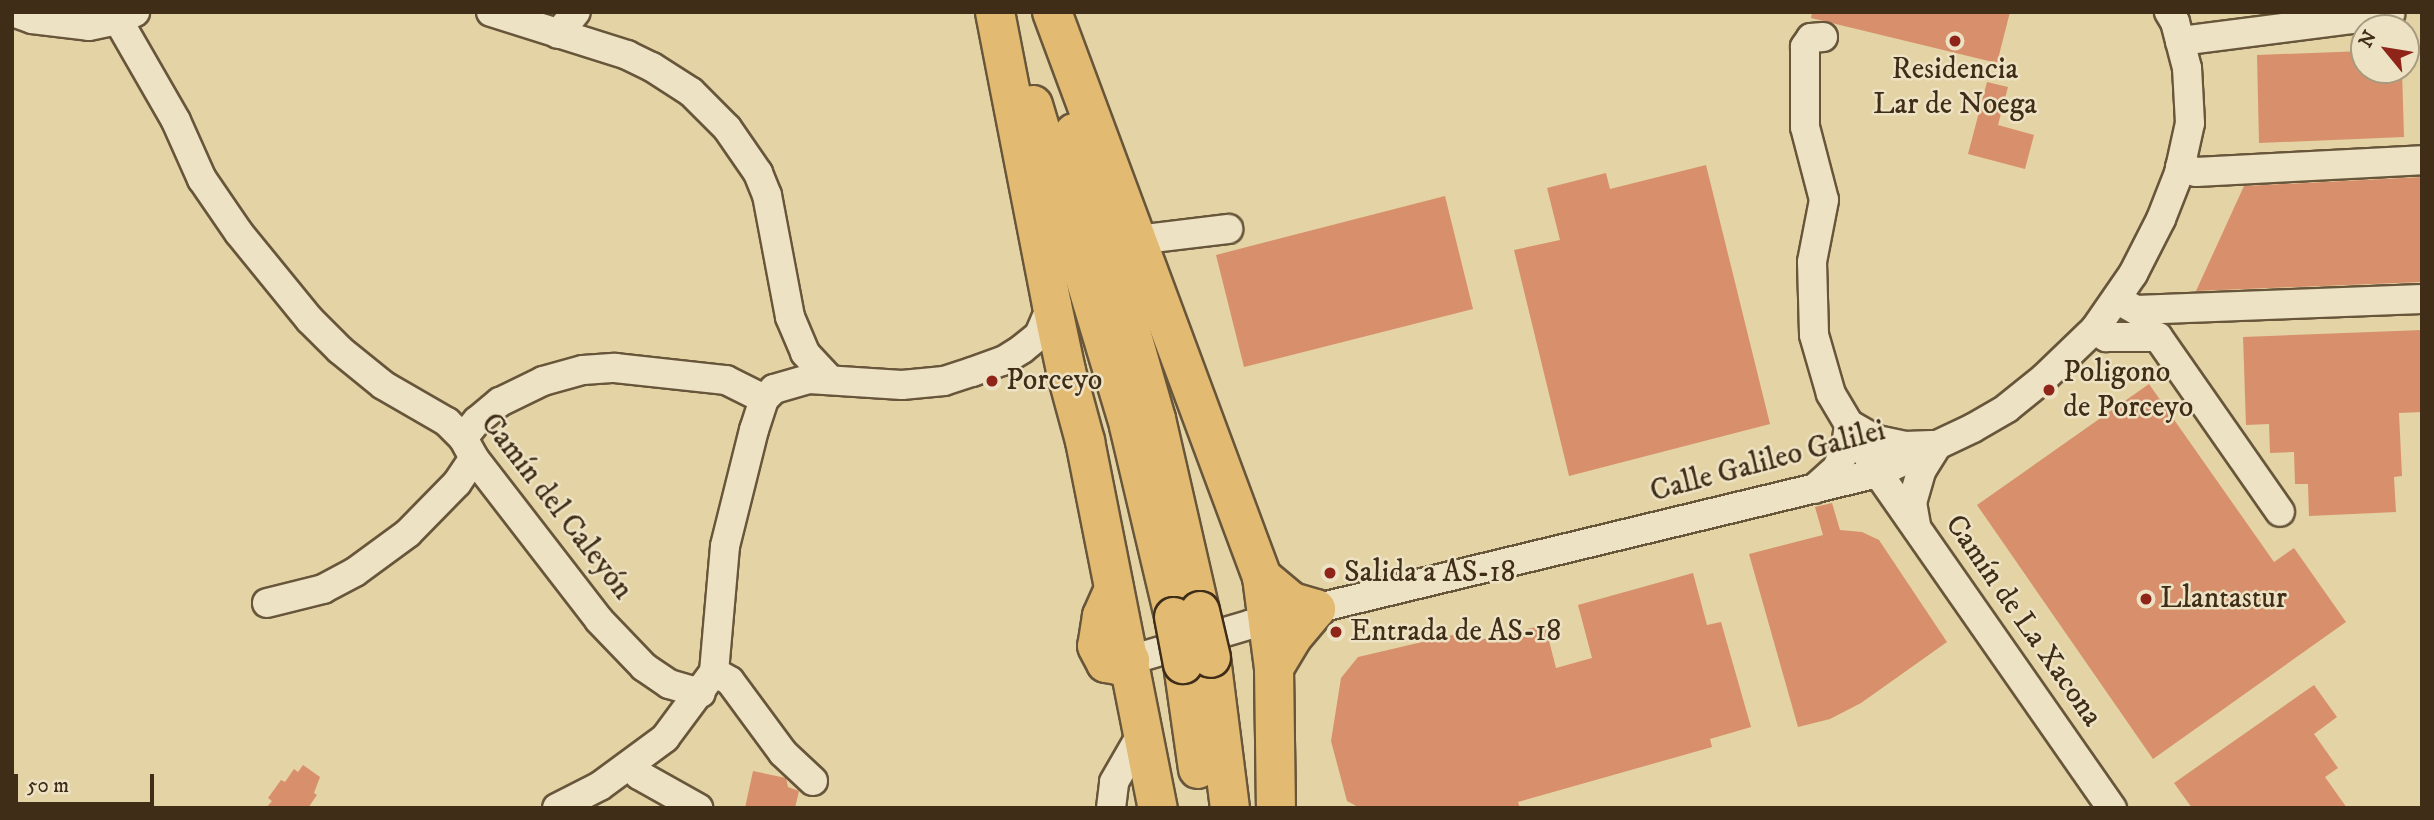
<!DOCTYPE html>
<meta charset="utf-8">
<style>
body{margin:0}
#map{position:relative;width:2434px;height:820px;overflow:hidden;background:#e4d3a5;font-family:"IM FELL DW Pica",serif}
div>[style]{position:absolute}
.building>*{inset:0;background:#d7906b}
.roads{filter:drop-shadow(2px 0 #68563b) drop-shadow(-2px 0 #68563b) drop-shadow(0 2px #68563b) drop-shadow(0 -2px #68563b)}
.minor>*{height:28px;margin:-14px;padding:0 14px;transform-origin:14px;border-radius:14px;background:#ede2c4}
.highway>*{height:38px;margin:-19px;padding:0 19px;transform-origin:19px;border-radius:19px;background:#e2ba72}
.bridges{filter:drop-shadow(2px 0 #3f2d18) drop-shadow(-2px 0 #3f2d18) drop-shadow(0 2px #3f2d18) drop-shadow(0 -2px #3f2d18)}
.highway-bridge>*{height:38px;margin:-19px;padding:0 19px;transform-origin:19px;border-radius:19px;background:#e2ba72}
.dots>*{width:19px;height:19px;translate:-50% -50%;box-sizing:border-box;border:4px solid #ede2c4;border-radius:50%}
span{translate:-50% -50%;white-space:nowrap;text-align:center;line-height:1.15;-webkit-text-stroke:5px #ede2c4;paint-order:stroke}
.poi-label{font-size:30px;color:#3f2d18}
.left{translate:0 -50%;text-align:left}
.street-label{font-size:30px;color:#3f2d18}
.frame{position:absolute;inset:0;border:14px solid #3f2d18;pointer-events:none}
.north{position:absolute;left:2350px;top:14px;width:70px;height:70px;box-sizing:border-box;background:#ede2c4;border:2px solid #a79a7f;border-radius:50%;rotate:300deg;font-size:19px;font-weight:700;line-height:28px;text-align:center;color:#3f2d18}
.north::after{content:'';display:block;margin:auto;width:24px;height:32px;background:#8f2418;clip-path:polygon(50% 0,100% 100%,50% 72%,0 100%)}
.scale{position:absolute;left:14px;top:774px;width:140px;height:32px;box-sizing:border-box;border:4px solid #3f2d18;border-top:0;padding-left:9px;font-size:21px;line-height:24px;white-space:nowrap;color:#3f2d18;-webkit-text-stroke:5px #ede2c4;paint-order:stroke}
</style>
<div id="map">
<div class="building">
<i style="clip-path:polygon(1812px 12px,2010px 12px,1997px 63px,1811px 18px)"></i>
<i style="clip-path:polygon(2364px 51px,2364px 70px,2402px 70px,2404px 137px,2259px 143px,2257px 55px)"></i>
<i style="clip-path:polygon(1987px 82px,2008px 87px,1998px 125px,2034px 135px,2025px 169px,1968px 154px)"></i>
<i style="clip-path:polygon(1706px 165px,1770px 424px,1569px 476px,1514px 250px,1560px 240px,1547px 188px,1606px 173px,1610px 189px)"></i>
<i style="clip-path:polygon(2422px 177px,2422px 282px,2196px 291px,2244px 186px)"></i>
<i style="clip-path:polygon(1445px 196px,1473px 309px,1244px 367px,1216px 255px)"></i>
<i style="clip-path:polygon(2422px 330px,2422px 412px,2399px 413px,2402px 476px,2394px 477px,2396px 512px,2309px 516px,2308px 484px,2295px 484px,2294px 452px,2270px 453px,2269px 424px,2246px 425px,2243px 337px)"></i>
<i style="clip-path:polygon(2149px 384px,2274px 562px,2294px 548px,2346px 622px,2153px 759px,1977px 505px)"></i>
<i style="clip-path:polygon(1832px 503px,1840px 530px,1862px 532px,1879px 540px,1947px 642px,1861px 703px,1830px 719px,1798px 727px,1749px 554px,1823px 535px,1815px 507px)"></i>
<i style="clip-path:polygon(1693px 573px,1707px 625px,1721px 622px,1751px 727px,1710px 739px,1712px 747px,1518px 802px,1520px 808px,1360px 808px,1347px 801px,1331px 741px,1341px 678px,1358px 657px,1478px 629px,1480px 640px,1545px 625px,1556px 668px,1592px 658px,1578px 605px)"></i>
<i style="clip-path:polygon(2314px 685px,2337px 717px,2314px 734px,2338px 768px,2325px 777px,2347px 808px,2192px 808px,2174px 783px)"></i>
<i style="clip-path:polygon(303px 765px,320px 777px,314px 793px,317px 795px,308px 808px,266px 808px,272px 801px,268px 798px,281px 780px,285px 782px,294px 769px,298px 772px)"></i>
<i style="clip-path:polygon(753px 771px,786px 778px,788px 787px,799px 791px,795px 808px,745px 808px)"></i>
</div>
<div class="roads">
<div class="minor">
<i style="left:13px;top:12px;width:20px;rotate:20deg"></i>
<i style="left:32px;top:19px;width:57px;rotate:7deg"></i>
<i style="left:89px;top:26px;width:30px;rotate:-12deg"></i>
<i style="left:118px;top:20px;width:19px;rotate:-25deg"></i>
<i style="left:491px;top:12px;width:143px;rotate:17.5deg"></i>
<i style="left:627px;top:55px;width:28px;rotate:26deg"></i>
<i style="left:652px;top:67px;width:46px;rotate:32.7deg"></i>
<i style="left:691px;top:92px;width:51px;rotate:45deg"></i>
<i style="left:727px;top:128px;width:55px;rotate:55.4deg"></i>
<i style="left:758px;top:173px;width:24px;rotate:68deg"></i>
<i style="left:767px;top:195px;width:124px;rotate:79.3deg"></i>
<i style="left:790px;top:317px;width:39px;rotate:67deg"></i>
<i style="left:805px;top:353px;width:35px;rotate:47deg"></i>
<i style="left:118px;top:20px;width:116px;rotate:60.1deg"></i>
<i style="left:176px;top:121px;width:64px;rotate:65.9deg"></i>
<i style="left:202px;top:179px;width:65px;rotate:55.6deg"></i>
<i style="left:239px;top:233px;width:112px;rotate:50.8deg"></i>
<i style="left:310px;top:320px;width:42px;rotate:45deg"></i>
<i style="left:340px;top:350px;width:55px;rotate:39.1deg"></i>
<i style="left:383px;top:385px;width:74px;rotate:30deg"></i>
<i style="left:447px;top:422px;width:23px;rotate:45deg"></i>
<i style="left:463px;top:438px;width:23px;rotate:61deg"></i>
<i style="left:474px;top:458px;width:205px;rotate:52.3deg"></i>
<i style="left:599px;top:620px;width:65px;rotate:46.2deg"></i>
<i style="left:644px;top:667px;width:30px;rotate:34deg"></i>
<i style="left:669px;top:684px;width:33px;rotate:16deg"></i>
<i style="left:558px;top:34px;width:28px;rotate:-51deg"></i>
<i style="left:1823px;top:37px;width:12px;rotate:175deg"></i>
<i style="left:1811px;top:38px;width:11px;rotate:124deg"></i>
<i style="left:1805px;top:47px;width:80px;rotate:90deg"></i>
<i style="left:1805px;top:127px;width:75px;rotate:75.4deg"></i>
<i style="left:1824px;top:200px;width:63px;rotate:101deg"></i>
<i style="left:1812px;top:262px;width:73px;rotate:88.4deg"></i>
<i style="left:1814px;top:335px;width:61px;rotate:73.9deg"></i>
<i style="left:1831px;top:394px;width:92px;rotate:59.3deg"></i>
<i style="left:1878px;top:473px;width:409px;rotate:55.1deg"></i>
<i style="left:2180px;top:41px;width:212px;rotate:-7.3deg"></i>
<i style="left:2180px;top:167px;width:17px;rotate:17deg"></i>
<i style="left:2196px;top:172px;width:226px;rotate:-3deg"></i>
<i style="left:1137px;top:240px;width:92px;rotate:-6.9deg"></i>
<i style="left:2118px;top:300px;width:21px;rotate:29deg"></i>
<i style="left:2136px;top:310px;width:286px;rotate:-2.2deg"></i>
<i style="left:2095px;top:329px;width:14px;rotate:36deg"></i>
<i style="left:2106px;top:337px;width:52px"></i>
<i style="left:2158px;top:337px;width:213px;rotate:55.1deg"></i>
<i style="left:1849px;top:424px;width:32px;rotate:30deg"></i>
<i style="left:1877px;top:440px;width:29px;rotate:12deg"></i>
<i style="left:1905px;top:446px;width:27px;rotate:-2deg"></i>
<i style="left:463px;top:438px;width:22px;rotate:-51deg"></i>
<i style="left:477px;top:421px;width:30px;rotate:-40deg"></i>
<i style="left:500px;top:402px;width:48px;rotate:-26deg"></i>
<i style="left:543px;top:381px;width:41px;rotate:-15.4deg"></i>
<i style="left:583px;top:370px;width:32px;rotate:-4deg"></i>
<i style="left:615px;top:368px;width:112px;rotate:6.2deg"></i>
<i style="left:726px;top:380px;width:42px;rotate:26.6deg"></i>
<i style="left:1814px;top:489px;width:31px;rotate:-42deg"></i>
<i style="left:1837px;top:468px;width:22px;rotate:-66deg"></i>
<i style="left:1846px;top:448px;width:24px;rotate:-83deg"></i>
<i style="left:1916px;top:525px;width:22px;rotate:-100deg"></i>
<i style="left:1912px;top:503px;width:33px;rotate:-74deg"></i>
<i style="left:1921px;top:471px;width:31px;rotate:-58deg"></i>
<i style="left:267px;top:603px;width:58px;rotate:-14deg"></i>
<i style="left:323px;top:589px;width:36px;rotate:-28deg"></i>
<i style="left:355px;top:572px;width:66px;rotate:-36.3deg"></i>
<i style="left:408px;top:533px;width:70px;rotate:-45.6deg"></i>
<i style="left:457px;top:483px;width:30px;rotate:-56deg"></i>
<i style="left:1130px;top:660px;width:127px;rotate:-16.4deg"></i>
<i style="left:1252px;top:624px;width:644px;rotate:-13.56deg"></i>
<i style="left:1878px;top:473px;width:105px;rotate:-25.3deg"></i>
<i style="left:1973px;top:428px;width:39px;rotate:-30deg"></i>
<i style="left:2007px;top:408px;width:48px;rotate:-39deg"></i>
<i style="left:2044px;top:378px;width:71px;rotate:-43.9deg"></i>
<i style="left:2095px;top:329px;width:67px;rotate:-55.4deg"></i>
<i style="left:2133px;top:274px;width:62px;rotate:-63deg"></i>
<i style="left:2161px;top:219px;width:49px;rotate:-68.6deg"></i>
<i style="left:2179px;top:173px;width:51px;rotate:-77.6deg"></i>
<i style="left:2190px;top:123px;width:55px;rotate:-93.1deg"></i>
<i style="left:2187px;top:68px;width:48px;rotate:-104.6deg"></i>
<i style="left:2175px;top:22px;width:12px;rotate:-121deg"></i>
<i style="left:714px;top:672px;width:18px;rotate:29deg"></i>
<i style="left:730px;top:681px;width:89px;rotate:53.6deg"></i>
<i style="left:783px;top:753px;width:41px;rotate:43deg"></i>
<i style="left:630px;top:766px;width:13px;rotate:45deg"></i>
<i style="left:639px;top:775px;width:68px;rotate:29.2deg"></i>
<i style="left:557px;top:808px;width:48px;rotate:-27.1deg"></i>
<i style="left:600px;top:786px;width:81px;rotate:-36.4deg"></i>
<i style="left:665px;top:738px;width:82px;rotate:-53.4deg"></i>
<i style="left:714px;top:672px;width:126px;rotate:-85deg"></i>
<i style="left:725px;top:546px;width:120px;rotate:-76deg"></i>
<i style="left:754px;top:430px;width:33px;rotate:-72deg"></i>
<i style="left:764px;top:399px;width:14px;rotate:-45deg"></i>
<i style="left:774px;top:389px;width:36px;rotate:-16deg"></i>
<i style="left:809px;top:379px;width:93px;rotate:3.7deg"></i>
<i style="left:902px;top:385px;width:42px;rotate:-5.4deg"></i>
<i style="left:944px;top:381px;width:29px;rotate:-18deg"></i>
<i style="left:972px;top:372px;width:33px;rotate:-20deg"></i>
<i style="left:1003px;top:361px;width:22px;rotate:-32deg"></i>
<i style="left:1022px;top:349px;width:22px;rotate:-39deg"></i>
<i style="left:1039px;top:335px;width:33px;rotate:-67deg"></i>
<i style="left:1111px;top:808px;width:26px;rotate:-83deg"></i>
<i style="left:1114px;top:782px;width:60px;rotate:-60deg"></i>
</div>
<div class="highway">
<i style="left:995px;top:12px;width:298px;rotate:79deg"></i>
<i style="left:1052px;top:305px;width:67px;rotate:78deg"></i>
<i style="left:1066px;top:371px;width:73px;rotate:74.8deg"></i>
<i style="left:1085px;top:441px;width:374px;rotate:78.8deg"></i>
<i style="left:1052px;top:12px;width:603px;rotate:69.61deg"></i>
<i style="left:1262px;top:577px;width:92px;rotate:82.5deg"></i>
<i style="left:1274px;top:668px;width:140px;rotate:89.2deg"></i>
<i style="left:1033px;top:105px;width:335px;rotate:73.3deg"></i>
<i style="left:1129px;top:426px;width:196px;rotate:76.7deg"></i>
<i style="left:1074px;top:133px;width:298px;rotate:74deg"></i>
<i style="left:1156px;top:419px;width:197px;rotate:77.1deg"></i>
<i style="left:1262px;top:577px;width:39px;rotate:40deg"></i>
<i style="left:1292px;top:602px;width:25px;rotate:16deg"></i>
<i style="left:1316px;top:609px;width:38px;rotate:130deg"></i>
<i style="left:1292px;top:638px;width:35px;rotate:121deg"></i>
<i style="left:1114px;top:589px;width:30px;rotate:114deg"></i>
<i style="left:1102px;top:616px;width:30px;rotate:99deg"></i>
<i style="left:1097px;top:646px;width:19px;rotate:62deg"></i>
<i style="left:1106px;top:663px;width:11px;rotate:10deg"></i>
<i style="left:1117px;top:665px;width:14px;rotate:-21deg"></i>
<i style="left:1211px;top:658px;width:151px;rotate:82.8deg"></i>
<i style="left:1183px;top:664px;width:106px;rotate:81.9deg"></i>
</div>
</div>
<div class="bridges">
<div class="highway-bridge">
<i style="left:1200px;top:611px;width:48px;rotate:76.8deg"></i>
<i style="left:1174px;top:617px;width:48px;rotate:79.2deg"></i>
</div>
</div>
<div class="dots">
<i style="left:1955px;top:41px;background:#8f2418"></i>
<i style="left:992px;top:381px;background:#8f2418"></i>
<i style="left:2049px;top:390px;background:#8f2418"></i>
<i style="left:1330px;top:573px;background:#8f2418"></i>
<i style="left:2146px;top:599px;background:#8f2418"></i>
<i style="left:1336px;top:632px;background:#8f2418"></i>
</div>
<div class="poi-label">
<span style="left:1955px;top:87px">Residencia<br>Lar de Noega</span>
<span class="left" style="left:2063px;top:390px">Poligono<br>de Porceyo</span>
<span class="left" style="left:1006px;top:381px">Porceyo</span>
<span class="left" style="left:1344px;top:573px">Salida a AS-18</span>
<span class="left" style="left:2160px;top:599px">Llantastur</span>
<span class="left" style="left:1350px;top:632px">Entrada de AS-18</span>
</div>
<div class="street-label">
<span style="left:1768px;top:462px;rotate:-15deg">Calle Galileo Galilei</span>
<span style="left:556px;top:507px;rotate:52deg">Camín del Caleyón</span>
<span style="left:2023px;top:621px;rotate:55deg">Camín de La Xacona</span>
</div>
<div class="frame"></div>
<div class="north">N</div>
<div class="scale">50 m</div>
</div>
